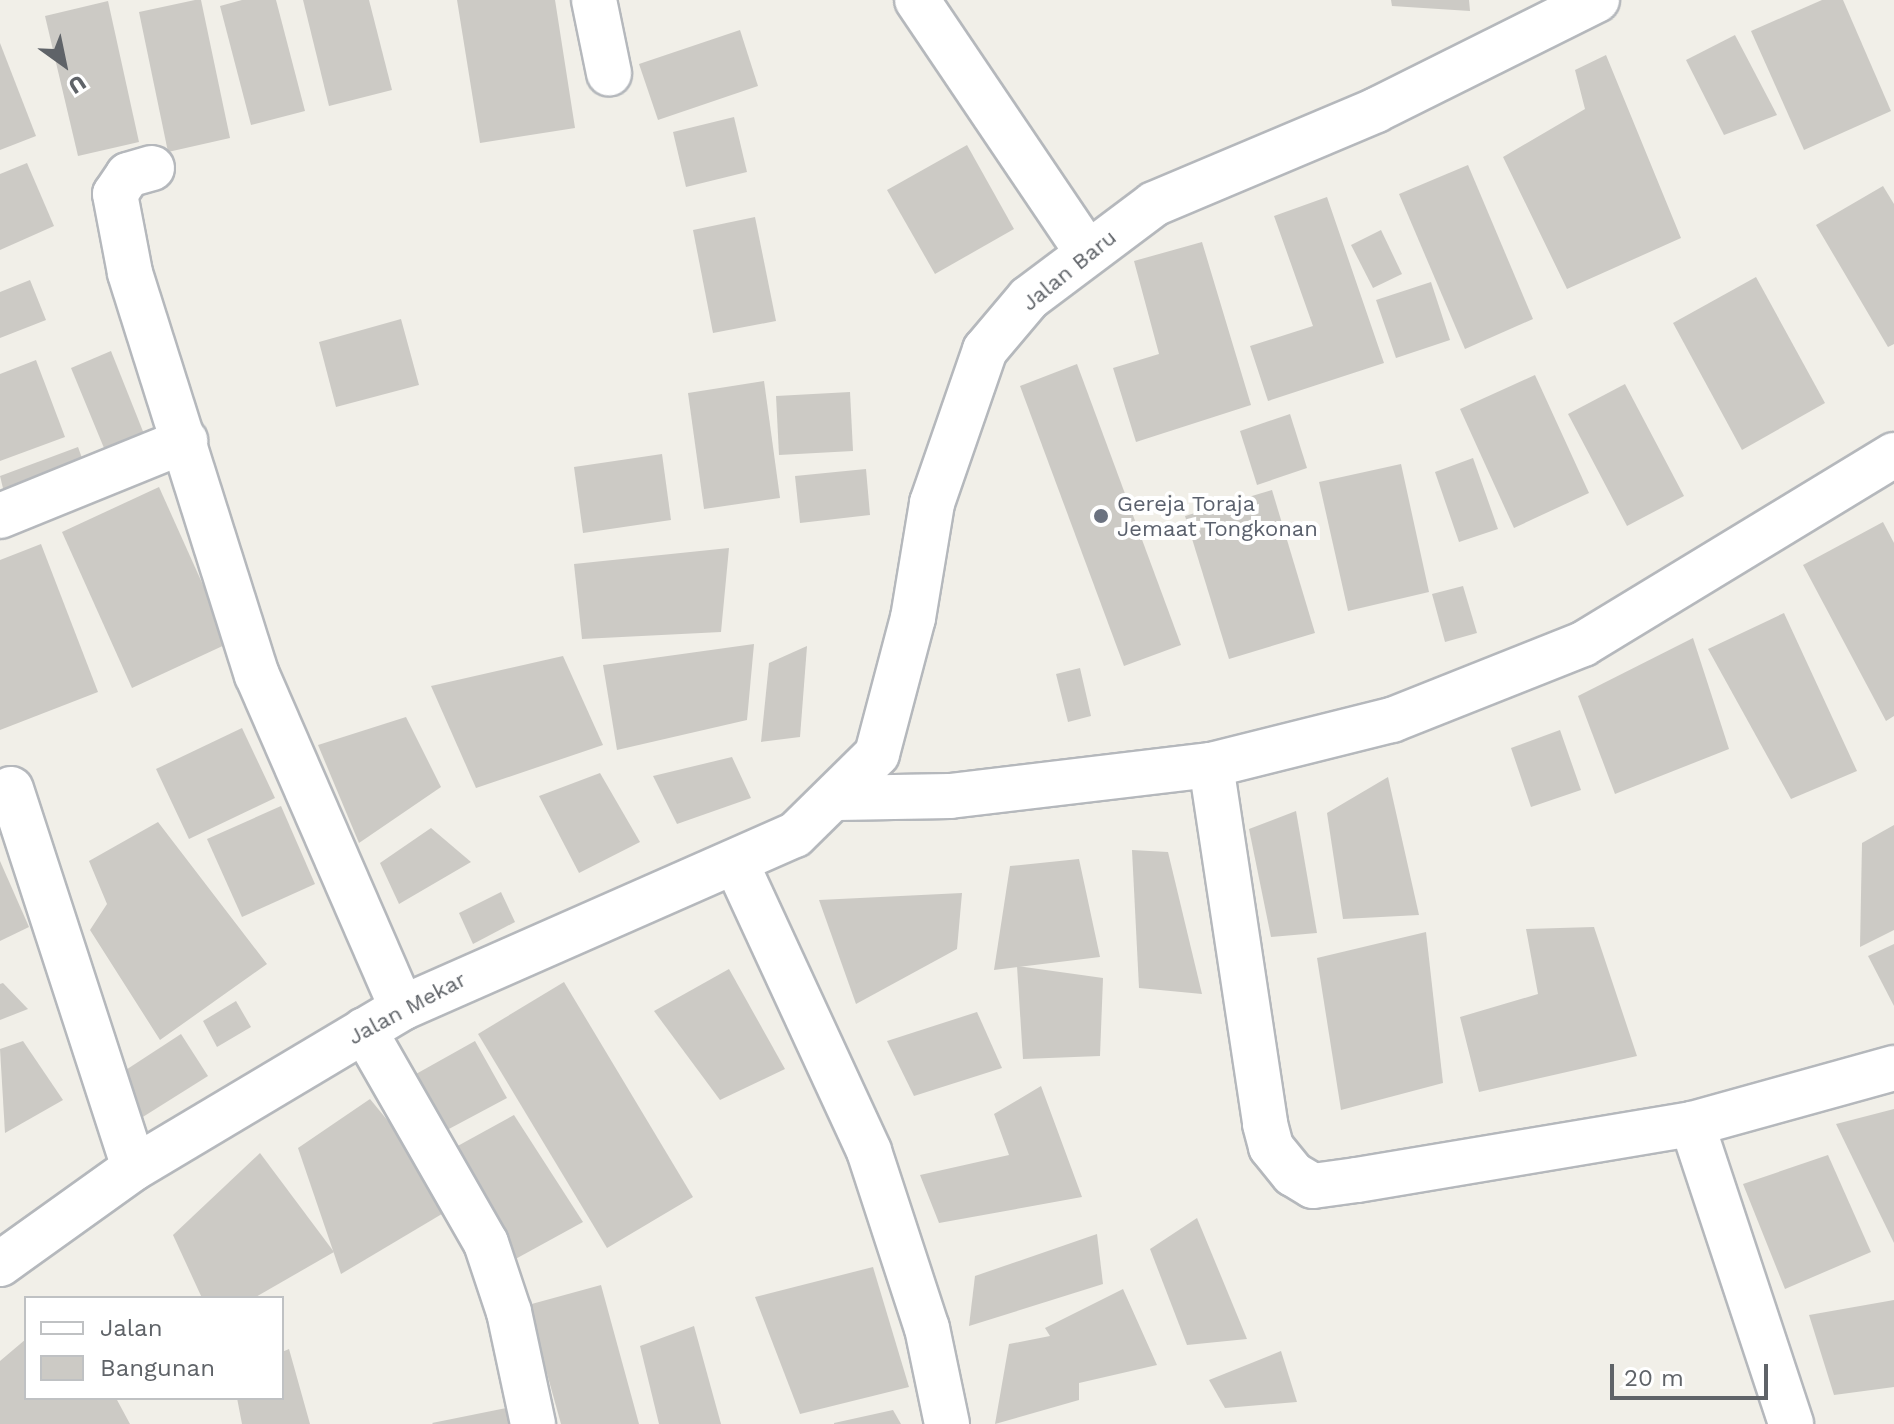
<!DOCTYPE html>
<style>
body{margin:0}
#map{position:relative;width:1894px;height:1424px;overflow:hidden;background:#f1efe8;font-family:"Work Sans",sans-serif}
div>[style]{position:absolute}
.building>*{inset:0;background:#cccac5}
.roads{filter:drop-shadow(2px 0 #b5b8bc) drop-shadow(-2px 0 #b5b8bc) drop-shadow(0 2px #b5b8bc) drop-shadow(0 -2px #b5b8bc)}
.minor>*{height:44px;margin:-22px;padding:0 22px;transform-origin:22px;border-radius:22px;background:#fff}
.dots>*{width:22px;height:22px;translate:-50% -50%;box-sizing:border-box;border:4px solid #fff;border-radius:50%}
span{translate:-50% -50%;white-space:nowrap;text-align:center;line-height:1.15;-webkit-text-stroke:8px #fff;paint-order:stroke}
.street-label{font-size:22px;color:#5f6368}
.worship-label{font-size:22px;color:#5b616d}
.left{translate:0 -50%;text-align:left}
.legend{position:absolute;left:24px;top:1296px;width:260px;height:104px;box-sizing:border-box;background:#fff;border:2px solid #bfc1c3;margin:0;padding:10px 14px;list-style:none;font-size:24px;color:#5f6368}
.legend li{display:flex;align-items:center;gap:16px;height:40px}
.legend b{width:40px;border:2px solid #bfc1c3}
.north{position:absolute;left:24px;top:24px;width:80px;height:80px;-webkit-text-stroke:6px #fff;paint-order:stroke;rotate:147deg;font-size:22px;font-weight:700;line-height:32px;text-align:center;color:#5f6368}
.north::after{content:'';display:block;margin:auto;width:28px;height:36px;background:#5f6368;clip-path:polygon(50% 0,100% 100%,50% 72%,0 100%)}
.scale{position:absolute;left:1610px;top:1364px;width:158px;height:36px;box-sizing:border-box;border:4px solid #5f6368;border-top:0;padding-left:10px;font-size:24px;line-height:28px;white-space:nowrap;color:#5f6368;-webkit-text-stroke:6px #fff;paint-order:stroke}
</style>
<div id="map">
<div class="building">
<i style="clip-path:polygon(195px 0,201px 0,230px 138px,168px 152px,139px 12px)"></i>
<i style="clip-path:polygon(242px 0,276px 0,305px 111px,251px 125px,220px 6px)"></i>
<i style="clip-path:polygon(303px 0,369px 0,392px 90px,329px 106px)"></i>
<i style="clip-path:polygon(457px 0,555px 0,575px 128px,480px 143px)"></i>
<i style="clip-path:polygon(1391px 0,1469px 0,1470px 11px,1392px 6px)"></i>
<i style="clip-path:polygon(1822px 0,1843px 0,1891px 111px,1804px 150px,1751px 31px)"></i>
<i style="clip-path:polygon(108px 1px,139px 142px,78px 156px,45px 16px)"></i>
<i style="clip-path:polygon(740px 30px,758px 86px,658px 120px,639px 64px)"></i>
<i style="clip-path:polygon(1735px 35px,1777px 115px,1724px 135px,1686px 60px)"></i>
<i style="clip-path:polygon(0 43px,36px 136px,0 150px)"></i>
<i style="clip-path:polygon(1606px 55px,1681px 238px,1567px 289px,1503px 157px,1585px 109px,1575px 70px)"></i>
<i style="clip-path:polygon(734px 117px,747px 172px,686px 187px,673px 132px)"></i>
<i style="clip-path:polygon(967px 145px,1014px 229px,935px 274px,887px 190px)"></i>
<i style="clip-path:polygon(27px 163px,54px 226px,0 250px,0 174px)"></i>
<i style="clip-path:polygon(1468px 165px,1533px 319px,1465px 349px,1399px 194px)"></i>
<i style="clip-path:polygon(1883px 186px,1894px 204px,1894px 344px,1888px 347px,1816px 225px)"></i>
<i style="clip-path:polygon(1327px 197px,1384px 363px,1268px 401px,1250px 346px,1313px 326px,1274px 216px)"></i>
<i style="clip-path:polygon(755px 217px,776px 321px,713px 333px,693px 230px)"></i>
<i style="clip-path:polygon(1381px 230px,1402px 274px,1373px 288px,1351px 245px)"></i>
<i style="clip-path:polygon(1202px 242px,1251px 405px,1136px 442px,1113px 368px,1159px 354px,1134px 261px)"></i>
<i style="clip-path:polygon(1756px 277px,1825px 403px,1742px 450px,1673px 323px)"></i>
<i style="clip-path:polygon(30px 280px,46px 320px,0 338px,0 292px)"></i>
<i style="clip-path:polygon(1431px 282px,1450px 340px,1396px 358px,1376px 300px)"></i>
<i style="clip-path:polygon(401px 319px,419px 385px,336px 407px,319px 342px)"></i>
<i style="clip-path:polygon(111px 351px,150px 449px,111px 465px,71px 368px)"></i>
<i style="clip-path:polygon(36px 360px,65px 437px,0 461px,0 374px)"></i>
<i style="clip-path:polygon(1077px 364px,1181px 645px,1124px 666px,1020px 386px)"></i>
<i style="clip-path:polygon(1535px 375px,1589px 493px,1514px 528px,1460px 409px)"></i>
<i style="clip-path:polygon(764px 381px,780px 498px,704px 509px,688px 393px)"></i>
<i style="clip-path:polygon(1625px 384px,1684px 496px,1627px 526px,1568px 414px)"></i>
<i style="clip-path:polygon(850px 392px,853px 451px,779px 455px,776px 396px)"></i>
<i style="clip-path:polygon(1290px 414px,1307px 468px,1257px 485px,1240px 431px)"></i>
<i style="clip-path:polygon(78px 447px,95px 494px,12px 525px,0 476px)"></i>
<i style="clip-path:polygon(662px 454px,671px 520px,583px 533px,574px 467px)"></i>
<i style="clip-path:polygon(1473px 458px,1498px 529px,1459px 542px,1435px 472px)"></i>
<i style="clip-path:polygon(1401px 464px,1429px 592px,1348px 611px,1319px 482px)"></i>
<i style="clip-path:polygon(866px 469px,870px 515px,800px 523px,795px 476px)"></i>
<i style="clip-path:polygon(159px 487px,229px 643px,132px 688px,62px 532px)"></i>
<i style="clip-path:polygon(1272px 490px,1315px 633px,1229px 659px,1185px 516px)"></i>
<i style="clip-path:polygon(1883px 522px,1894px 543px,1894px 716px,1886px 721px,1803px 565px)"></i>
<i style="clip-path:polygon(41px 544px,98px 692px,0 730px,0 560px)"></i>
<i style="clip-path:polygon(729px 548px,721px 632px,582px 639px,574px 564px)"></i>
<i style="clip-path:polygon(1463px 586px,1477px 633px,1445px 642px,1432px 594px)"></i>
<i style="clip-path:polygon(1784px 613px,1857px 771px,1791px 799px,1708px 649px)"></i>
<i style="clip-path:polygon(1693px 638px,1729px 749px,1615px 794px,1578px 696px)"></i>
<i style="clip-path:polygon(754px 644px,747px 720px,617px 750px,603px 665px)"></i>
<i style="clip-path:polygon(807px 646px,800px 737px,761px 742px,769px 663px)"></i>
<i style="clip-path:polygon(563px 656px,603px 745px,476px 788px,431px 686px)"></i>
<i style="clip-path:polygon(1080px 668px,1091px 716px,1068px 722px,1056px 674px)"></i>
<i style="clip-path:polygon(406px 717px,441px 787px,359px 843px,318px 745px)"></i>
<i style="clip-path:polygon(242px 728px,275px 798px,189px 839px,156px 769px)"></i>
<i style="clip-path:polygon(1560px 730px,1581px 790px,1531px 807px,1511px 748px)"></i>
<i style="clip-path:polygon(732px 757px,751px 798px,677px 824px,653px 776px)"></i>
<i style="clip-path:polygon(600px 773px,640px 842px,579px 873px,539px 796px)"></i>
<i style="clip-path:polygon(1388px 777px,1419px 915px,1343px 919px,1327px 813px)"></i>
<i style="clip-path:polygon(281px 806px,315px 884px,242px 917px,207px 839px)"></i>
<i style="clip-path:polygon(1296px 811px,1317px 933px,1271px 937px,1249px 829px)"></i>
<i style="clip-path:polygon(158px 822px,267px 964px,160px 1040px,90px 930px,107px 904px,89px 861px)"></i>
<i style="clip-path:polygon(1894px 825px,1894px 930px,1860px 947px,1862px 843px)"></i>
<i style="clip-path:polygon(431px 828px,471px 862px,399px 904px,380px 863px)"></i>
<i style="clip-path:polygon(1132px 850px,1168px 852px,1202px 994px,1139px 988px)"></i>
<i style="clip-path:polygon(1079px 859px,1100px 957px,994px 970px,1010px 866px)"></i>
<i style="clip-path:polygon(0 861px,29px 927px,0 941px)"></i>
<i style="clip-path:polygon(501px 892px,515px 922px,473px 944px,459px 913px)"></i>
<i style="clip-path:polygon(962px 893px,957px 949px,856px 1004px,819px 900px)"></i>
<i style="clip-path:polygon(1594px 927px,1637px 1056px,1479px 1092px,1460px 1017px,1538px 994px,1526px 929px)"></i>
<i style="clip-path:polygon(1426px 932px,1443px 1083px,1341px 1110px,1317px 958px)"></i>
<i style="clip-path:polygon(1894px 944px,1894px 1006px,1868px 956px)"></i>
<i style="clip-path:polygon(1017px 966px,1103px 978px,1100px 1056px,1023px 1059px)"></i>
<i style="clip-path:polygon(729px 969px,785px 1069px,720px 1100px,654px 1011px)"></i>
<i style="clip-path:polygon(564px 982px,693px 1197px,607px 1248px,478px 1034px)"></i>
<i style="clip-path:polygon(3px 983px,28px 1009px,0 1020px,0 984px)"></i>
<i style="clip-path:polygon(236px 1001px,251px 1027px,217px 1047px,203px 1021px)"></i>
<i style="clip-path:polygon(977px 1012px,1002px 1068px,914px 1096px,887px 1041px)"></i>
<i style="clip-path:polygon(181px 1034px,208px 1076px,138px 1120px,112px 1079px)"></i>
<i style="clip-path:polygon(23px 1041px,63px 1100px,5px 1133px,0 1049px)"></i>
<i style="clip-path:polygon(475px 1041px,507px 1098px,447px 1130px,416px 1074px)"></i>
<i style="clip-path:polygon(1041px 1086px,1082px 1197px,939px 1223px,920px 1175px,1009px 1155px,994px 1114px)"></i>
<i style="clip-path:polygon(370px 1099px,457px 1205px,341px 1274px,298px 1148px)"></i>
<i style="clip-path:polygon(1894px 1109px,1894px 1243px,1836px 1124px)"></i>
<i style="clip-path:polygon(514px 1115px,583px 1222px,510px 1262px,454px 1148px)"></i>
<i style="clip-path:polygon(260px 1153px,334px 1252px,254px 1298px,202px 1298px,173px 1235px)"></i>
<i style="clip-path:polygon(1828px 1155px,1871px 1252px,1785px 1289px,1743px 1184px)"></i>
<i style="clip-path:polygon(1197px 1218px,1247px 1339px,1187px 1345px,1150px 1249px)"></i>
<i style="clip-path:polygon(1097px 1234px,1103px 1284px,969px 1326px,975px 1276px)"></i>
<i style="clip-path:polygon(873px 1267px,909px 1387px,800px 1414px,755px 1297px)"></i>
<i style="clip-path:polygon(601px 1285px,639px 1424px,561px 1424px,528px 1305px)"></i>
<i style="clip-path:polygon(1123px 1289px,1157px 1365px,1079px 1383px,1079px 1400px,995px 1424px,1009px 1344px,1050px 1336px,1045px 1328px)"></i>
<i style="clip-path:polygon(1894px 1300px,1894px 1387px,1834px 1395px,1809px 1315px)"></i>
<i style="clip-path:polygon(694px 1326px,721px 1424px,659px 1424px,640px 1346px)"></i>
<i style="clip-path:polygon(26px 1339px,26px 1398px,116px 1398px,130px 1424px,0 1424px,0 1361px)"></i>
<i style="clip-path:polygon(289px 1349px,310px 1424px,242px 1424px,237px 1398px,282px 1398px,282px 1352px)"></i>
<i style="clip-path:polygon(1281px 1351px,1297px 1402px,1225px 1408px,1209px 1380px)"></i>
<i style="clip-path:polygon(511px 1407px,514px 1424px,433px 1424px,432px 1423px)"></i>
<i style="clip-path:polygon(893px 1410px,901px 1424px,834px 1424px,834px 1423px)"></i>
</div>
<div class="roads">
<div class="minor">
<i style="left:594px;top:0;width:75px;rotate:78.4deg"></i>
<i style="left:917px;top:0;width:304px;rotate:56deg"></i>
<i style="left:152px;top:168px;width:25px;rotate:164deg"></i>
<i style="left:128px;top:175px;width:23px;rotate:124deg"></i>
<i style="left:115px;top:194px;width:80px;rotate:79.2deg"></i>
<i style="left:130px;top:273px;width:422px;rotate:72.5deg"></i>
<i style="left:257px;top:675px;width:363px;rotate:66.5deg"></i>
<i style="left:0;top:516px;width:200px;rotate:-22.1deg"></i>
<i style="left:1211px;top:765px;width:363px;rotate:81.4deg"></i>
<i style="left:1265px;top:1124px;width:24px;rotate:75deg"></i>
<i style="left:1271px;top:1147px;width:35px;rotate:51deg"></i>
<i style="left:1293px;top:1174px;width:23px;rotate:31deg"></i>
<i style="left:1313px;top:1186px;width:44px;rotate:-7.8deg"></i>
<i style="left:1357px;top:1180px;width:340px;rotate:-9.5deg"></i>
<i style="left:1692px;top:1124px;width:316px;rotate:71.7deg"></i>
<i style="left:11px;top:789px;width:398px;rotate:72deg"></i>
<i style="left:838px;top:798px;width:112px;rotate:-1deg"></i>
<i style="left:950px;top:796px;width:263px;rotate:-6.8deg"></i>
<i style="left:1211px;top:765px;width:187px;rotate:-14deg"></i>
<i style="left:1392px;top:720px;width:206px;rotate:-21.7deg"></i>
<i style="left:1583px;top:644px;width:364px;rotate:-31.3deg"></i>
<i style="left:737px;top:865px;width:315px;rotate:65.2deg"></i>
<i style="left:869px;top:1151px;width:186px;rotate:71.9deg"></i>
<i style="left:927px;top:1328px;width:98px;rotate:78.2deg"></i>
<i style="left:364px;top:1030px;width:245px;rotate:60.2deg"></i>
<i style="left:486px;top:1243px;width:73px;rotate:71.6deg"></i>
<i style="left:509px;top:1312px;width:115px;rotate:77.9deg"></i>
<i style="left:1692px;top:1124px;width:210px;rotate:-15.5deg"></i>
<i style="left:0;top:1264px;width:165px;rotate:-35.6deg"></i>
<i style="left:134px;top:1168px;width:312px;rotate:-30.8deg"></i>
<i style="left:402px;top:1008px;width:429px;rotate:-23.8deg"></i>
<i style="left:795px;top:835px;width:115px;rotate:-44.6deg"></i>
<i style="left:877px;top:754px;width:141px;rotate:-75.2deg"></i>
<i style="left:913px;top:618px;width:117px;rotate:-80.6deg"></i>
<i style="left:932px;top:503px;width:162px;rotate:-70.9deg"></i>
<i style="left:985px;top:350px;width:68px;rotate:-49.8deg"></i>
<i style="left:1029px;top:298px;width:156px;rotate:-36.9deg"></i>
<i style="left:1154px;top:204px;width:241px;rotate:-22.9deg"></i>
<i style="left:1376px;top:110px;width:247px;rotate:-26.5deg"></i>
</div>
</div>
<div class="dots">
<i style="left:1101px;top:516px;background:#6b7280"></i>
</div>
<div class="street-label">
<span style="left:1069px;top:270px;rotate:-39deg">Jalan Baru</span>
<span style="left:407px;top:1008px;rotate:-28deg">Jalan Mekar</span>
</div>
<div class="worship-label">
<span class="left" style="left:1117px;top:516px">Gereja Toraja<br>Jemaat Tongkonan</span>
</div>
<ul class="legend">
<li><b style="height:10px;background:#fff"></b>Jalan</li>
<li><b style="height:22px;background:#cccac5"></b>Bangunan</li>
</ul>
<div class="north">U</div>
<div class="scale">20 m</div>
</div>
